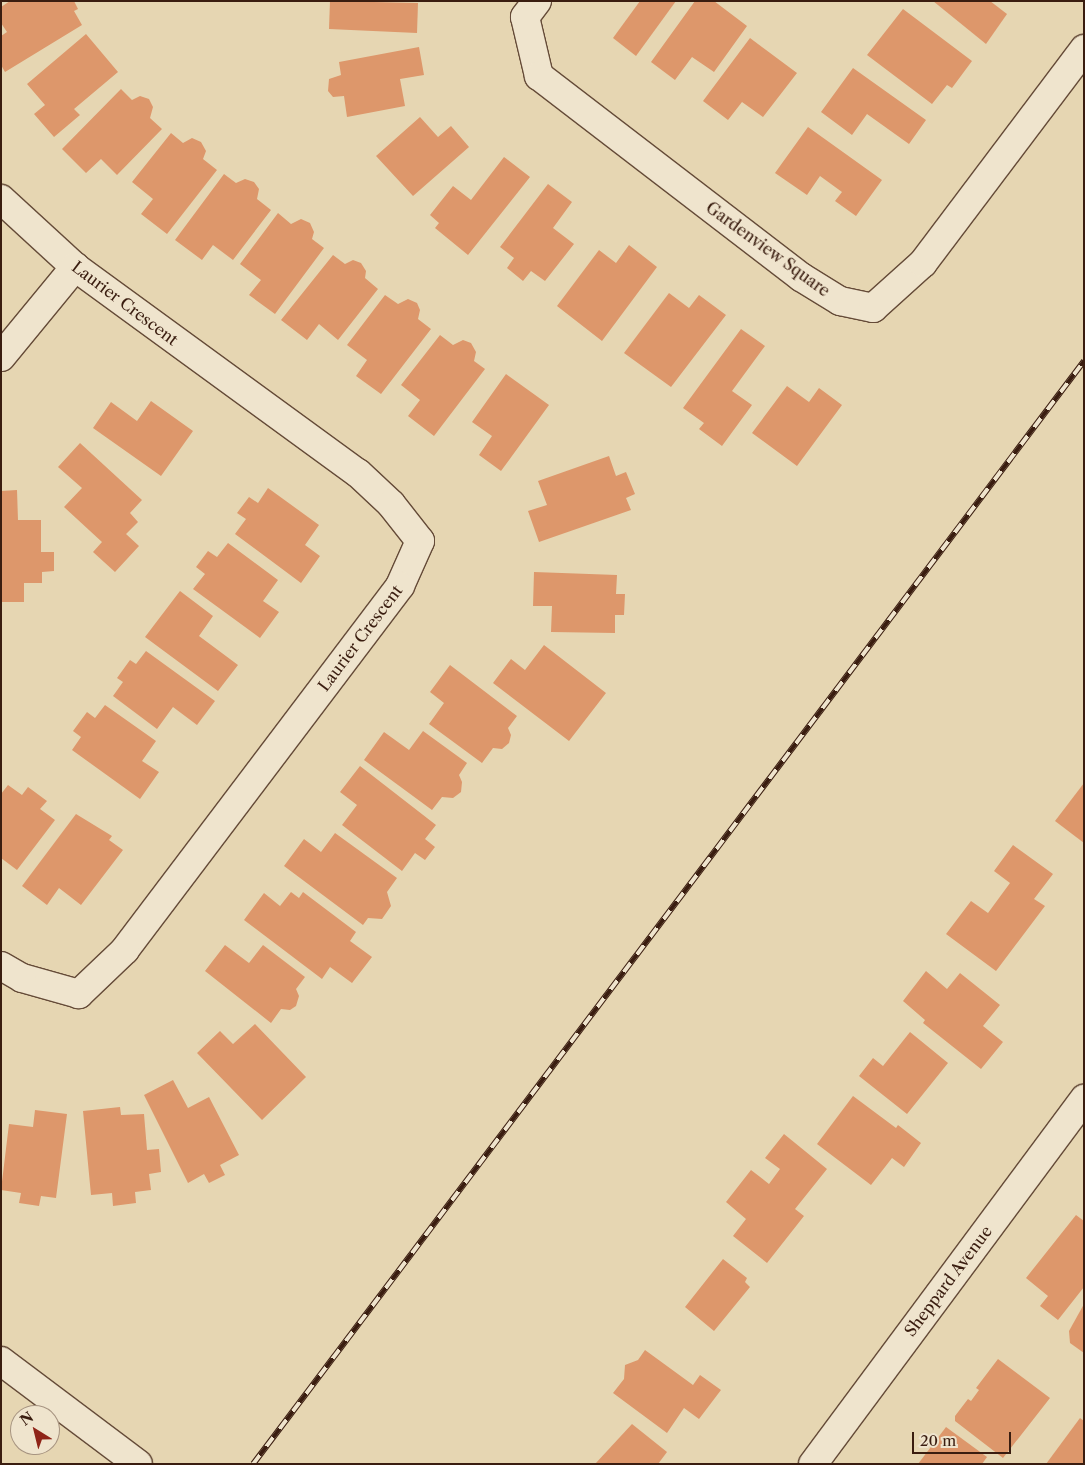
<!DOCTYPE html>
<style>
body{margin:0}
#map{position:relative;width:1085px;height:1465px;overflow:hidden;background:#e6d6b2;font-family:"Libre Caslon Text",serif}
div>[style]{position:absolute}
.building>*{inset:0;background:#dd976b}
.roads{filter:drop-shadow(1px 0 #654b38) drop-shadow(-1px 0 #654b38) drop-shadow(0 1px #654b38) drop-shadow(0 -1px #654b38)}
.street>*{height:28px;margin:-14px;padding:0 14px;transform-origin:14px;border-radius:14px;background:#efe4cd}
.secondary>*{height:28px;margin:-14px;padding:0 14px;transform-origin:14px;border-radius:14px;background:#efe4cd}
.rail>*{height:5.5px;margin-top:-2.75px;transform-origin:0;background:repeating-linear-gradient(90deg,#efe4cd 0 11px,#3a1d10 0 22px);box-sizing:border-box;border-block:1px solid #3a1d10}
span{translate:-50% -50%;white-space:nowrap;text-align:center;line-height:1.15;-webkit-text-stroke:5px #efe4cd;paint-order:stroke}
.street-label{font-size:16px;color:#3a1d10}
.frame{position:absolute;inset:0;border:2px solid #3a1d10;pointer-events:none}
.north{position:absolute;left:10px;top:1405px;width:50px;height:50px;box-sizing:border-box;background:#efe4cd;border:1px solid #a79481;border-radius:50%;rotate:324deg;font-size:14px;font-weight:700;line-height:20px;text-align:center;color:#3a1d10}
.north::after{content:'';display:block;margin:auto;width:18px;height:22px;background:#8f2418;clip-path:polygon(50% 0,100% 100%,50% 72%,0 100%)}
.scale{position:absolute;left:912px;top:1432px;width:99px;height:22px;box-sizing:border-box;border:2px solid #3a1d10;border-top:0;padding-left:6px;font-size:15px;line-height:18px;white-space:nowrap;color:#3a1d10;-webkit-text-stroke:4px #efe4cd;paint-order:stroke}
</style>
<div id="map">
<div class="building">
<i style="clip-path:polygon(10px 1px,74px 1px,78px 9px,74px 11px,82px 25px,5px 72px,1px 65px,1px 36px,7px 32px,1px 23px,1px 7px)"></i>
<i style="clip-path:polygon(330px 1px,418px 3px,417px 33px,329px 29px)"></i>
<i style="clip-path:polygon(640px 1px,676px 1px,636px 56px,613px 38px)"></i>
<i style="clip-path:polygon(695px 1px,714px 1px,747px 26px,714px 72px,692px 57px,675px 80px,651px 62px)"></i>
<i style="clip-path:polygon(933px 1px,990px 1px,1007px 14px,986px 44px)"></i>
<i style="clip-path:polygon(903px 9px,972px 61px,952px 88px,947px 85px,932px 104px,867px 55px)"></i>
<i style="clip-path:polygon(86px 34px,118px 72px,74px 109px,80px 115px,54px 137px,34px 114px,45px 105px,27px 84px)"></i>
<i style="clip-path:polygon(750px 38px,797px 73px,763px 117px,742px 102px,728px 120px,703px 101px)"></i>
<i style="clip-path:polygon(419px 47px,424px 75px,400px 79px,405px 106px,347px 117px,344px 96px,333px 97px,328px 91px,329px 79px,341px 75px,339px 62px)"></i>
<i style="clip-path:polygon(853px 68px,926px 120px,909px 144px,867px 114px,852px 135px,821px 112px)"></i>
<i style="clip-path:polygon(121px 89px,132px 100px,140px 96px,149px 99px,153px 107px,150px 118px,162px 129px,117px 175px,101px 159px,86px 173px,62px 149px)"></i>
<i style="clip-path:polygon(420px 117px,438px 137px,451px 126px,469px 147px,413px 196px,376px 156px)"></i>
<i style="clip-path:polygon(808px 127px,882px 180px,856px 216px,835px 201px,842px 192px,820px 176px,807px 195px,775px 173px)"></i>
<i style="clip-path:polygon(171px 133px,183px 143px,192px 138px,201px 142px,206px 151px,203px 159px,217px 170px,167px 234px,141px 214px,153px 199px,132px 182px)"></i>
<i style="clip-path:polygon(504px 157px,530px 177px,468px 255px,435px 228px,439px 223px,430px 215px,453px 186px,471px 200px)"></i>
<i style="clip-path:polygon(224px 174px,236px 183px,245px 179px,254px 182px,259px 189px,257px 199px,271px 210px,233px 260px,213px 245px,202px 260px,175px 240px)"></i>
<i style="clip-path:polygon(548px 184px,572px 202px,553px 228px,574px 244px,545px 281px,531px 271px,523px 281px,507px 268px,514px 258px,500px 247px)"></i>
<i style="clip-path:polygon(278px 213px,291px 224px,301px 219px,310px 223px,314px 232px,312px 239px,324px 248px,275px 314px,249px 295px,261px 280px,240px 264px)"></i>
<i style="clip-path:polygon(629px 245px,657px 267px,602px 341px,557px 306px,599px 250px,616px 263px)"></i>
<i style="clip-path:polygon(333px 255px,345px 264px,353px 260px,361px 263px,366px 271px,365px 278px,378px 289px,338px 340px,319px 324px,307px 340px,281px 320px)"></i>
<i style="clip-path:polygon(669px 293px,689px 308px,699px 295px,726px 315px,671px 387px,624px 353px)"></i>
<i style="clip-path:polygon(385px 295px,398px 304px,408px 299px,417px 303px,420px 310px,418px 319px,431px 329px,381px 394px,356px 376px,367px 360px,347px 345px)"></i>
<i style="clip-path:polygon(741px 329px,765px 346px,732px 391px,752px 405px,722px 446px,699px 429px,704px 423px,683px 408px)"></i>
<i style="clip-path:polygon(440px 335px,453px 345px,463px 340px,471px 343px,476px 352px,474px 361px,485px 369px,434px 436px,408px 416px,420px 400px,401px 385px)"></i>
<i style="clip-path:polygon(506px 374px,549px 405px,501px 471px,479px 455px,492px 436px,472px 422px)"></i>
<i style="clip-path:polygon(787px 386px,809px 402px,819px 388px,842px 405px,797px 466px,752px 433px)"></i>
<i style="clip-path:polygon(151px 401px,193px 431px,161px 476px,93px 428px,111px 402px,137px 421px)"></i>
<i style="clip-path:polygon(80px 443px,142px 500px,130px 513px,138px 522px,126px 534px,139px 546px,115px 572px,93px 552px,102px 542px,64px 507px,82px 488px,58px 467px)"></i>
<i style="clip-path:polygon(609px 456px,616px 476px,626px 472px,635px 494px,626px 498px,631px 510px,539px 542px,528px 511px,547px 505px,538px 481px)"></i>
<i style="clip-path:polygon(268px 488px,319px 525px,305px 545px,320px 556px,301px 583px,235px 534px,246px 519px,237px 513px,249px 497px,258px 503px)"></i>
<i style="clip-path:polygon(17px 490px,18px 520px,41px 520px,41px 552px,54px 552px,54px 571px,42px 572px,42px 583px,24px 583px,24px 602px,1px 602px,1px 491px)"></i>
<i style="clip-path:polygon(228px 543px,278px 580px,263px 601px,279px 612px,260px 638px,193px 589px,205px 574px,196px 567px,208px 551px,217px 557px)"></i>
<i style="clip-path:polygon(534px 572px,617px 575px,616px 594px,625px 594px,624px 615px,615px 615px,615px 633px,551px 632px,552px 606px,533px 606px)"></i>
<i style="clip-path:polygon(180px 591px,213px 616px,199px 636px,238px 665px,218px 691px,145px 637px)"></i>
<i style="clip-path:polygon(544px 645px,606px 693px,569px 741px,493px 683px,511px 659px,525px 670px)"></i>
<i style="clip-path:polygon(146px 651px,215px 701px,197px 725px,173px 707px,157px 729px,113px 696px,123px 682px,117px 678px,130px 660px,136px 664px)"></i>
<i style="clip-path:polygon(450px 665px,517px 716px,508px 728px,511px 735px,509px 743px,502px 749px,493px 748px,482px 763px,429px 724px,444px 703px,430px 692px)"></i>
<i style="clip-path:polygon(105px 705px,156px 741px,142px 761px,159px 772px,140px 799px,72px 750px,81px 737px,73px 731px,87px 712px,95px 718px)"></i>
<i style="clip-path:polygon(423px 731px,467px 763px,459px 775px,462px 782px,461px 792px,453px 798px,442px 797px,432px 810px,364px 760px,384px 732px,409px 750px)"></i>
<i style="clip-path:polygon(360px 766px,436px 825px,425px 839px,435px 847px,425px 860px,415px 853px,402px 871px,342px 825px,357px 805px,340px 792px)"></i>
<i style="clip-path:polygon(1084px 783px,1084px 843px,1055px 821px)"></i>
<i style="clip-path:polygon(8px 785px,22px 795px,28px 787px,47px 801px,40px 809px,55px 820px,17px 870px,1px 858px,1px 794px)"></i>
<i style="clip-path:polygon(76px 814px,112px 836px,109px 840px,123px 850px,81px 905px,59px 888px,47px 905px,22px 886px)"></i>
<i style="clip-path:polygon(335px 833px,397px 878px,387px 892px,391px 906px,382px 919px,368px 918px,363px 925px,284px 866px,304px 839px,321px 852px)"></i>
<i style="clip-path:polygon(1013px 845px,1053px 874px,1034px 899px,1045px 906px,996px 971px,946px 934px,971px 901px,988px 913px,1010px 883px,994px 871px)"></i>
<i style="clip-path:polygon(291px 892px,299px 898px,303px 892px,356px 932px,350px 941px,372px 957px,352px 983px,330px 967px,322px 979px,244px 920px,264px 893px,280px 906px)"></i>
<i style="clip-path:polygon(225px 945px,249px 963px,263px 945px,305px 977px,296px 989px,299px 996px,296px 1006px,290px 1010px,281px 1009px,271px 1023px,205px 971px)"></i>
<i style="clip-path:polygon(926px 971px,947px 989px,960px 973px,1000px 1005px,983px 1026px,1003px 1042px,981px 1069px,923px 1023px,925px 1020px,903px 1001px)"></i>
<i style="clip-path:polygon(255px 1024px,306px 1077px,262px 1120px,197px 1053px,220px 1031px,233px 1044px)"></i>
<i style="clip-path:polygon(910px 1032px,948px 1063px,907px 1114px,859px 1076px,873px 1058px,883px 1066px)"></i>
<i style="clip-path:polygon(173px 1080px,188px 1108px,209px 1097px,239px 1155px,220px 1165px,225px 1175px,209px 1183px,204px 1174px,188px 1183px,144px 1095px)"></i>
<i style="clip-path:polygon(853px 1096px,896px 1128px,898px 1125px,921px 1143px,904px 1167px,892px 1158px,871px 1185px,817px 1144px)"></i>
<i style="clip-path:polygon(120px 1107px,121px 1115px,144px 1114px,147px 1150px,159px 1149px,161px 1172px,149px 1174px,151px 1190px,135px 1192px,136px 1203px,113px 1206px,112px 1193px,91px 1195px,83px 1111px)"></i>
<i style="clip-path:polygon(35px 1110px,67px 1114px,56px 1198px,41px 1196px,39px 1206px,19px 1203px,21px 1193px,1px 1190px,9px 1124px,33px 1127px)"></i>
<i style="clip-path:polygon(784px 1134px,827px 1169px,795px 1209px,804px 1216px,767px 1263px,733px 1236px,746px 1219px,726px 1202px,751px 1170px,769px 1184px,780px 1169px,765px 1158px)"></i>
<i style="clip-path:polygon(1076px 1215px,1084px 1221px,1084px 1287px,1058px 1320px,1040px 1306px,1048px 1296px,1026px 1278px)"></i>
<i style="clip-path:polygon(723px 1259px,747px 1278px,745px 1282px,750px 1287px,714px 1331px,685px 1307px)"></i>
<i style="clip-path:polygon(1084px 1304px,1084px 1353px,1070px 1343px,1069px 1331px)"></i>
<i style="clip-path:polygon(645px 1350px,693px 1385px,700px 1375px,721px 1390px,699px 1419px,684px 1408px,667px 1433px,613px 1393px,624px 1379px,625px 1365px,638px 1360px)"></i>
<i style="clip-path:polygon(998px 1359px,1050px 1398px,1003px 1458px,955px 1421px,955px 1416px,968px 1399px,971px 1401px,979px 1390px,976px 1388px)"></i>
<i style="clip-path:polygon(1080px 1418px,1084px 1421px,1084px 1464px,1046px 1464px)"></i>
<i style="clip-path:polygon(632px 1424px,667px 1452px,658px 1464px,595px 1464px)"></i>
<i style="clip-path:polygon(946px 1427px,987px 1457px,982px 1464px,918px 1464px)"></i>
</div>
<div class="roads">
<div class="street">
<i style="left:537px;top:1px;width:20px;rotate:127deg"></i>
<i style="left:525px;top:17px;width:61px;rotate:76.7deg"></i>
<i style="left:539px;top:76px;width:330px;rotate:37.5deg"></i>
<i style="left:801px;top:277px;width:46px;rotate:31.6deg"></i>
<i style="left:840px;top:301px;width:34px;rotate:12deg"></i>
<i style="left:873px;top:308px;width:67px;rotate:-42deg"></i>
<i style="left:923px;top:263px;width:268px;rotate:-53deg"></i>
<i style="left:1px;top:199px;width:100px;rotate:42.6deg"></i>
<i style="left:75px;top:267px;width:350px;rotate:36.1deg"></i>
<i style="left:358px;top:473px;width:45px;rotate:43.2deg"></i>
<i style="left:391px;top:504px;width:47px;rotate:51.9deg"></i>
<i style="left:420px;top:541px;width:49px;rotate:114deg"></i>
<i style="left:400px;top:586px;width:456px;rotate:127.1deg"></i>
<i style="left:125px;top:950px;width:64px;rotate:136.3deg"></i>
<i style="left:79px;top:994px;width:59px;rotate:-164.3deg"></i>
<i style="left:22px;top:978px;width:24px;rotate:-150deg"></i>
<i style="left:1px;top:357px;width:117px;rotate:-50.6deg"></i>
</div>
<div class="secondary">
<i style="left:1px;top:1361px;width:171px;rotate:36.9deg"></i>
<i style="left:813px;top:1464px;width:455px;rotate:-53.4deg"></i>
</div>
</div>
<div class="rail">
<i style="left:253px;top:1464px;width:1381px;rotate:-53.01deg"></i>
</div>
<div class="street-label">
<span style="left:768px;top:249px;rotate:36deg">Gardenview Square</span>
<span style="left:125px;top:303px;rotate:37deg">Laurier Crescent</span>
<span style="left:360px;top:638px;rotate:-53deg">Laurier Crescent</span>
<span style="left:948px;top:1281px;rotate:-53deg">Sheppard Avenue</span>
</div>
<div class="frame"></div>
<div class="north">N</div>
<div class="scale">20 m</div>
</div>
